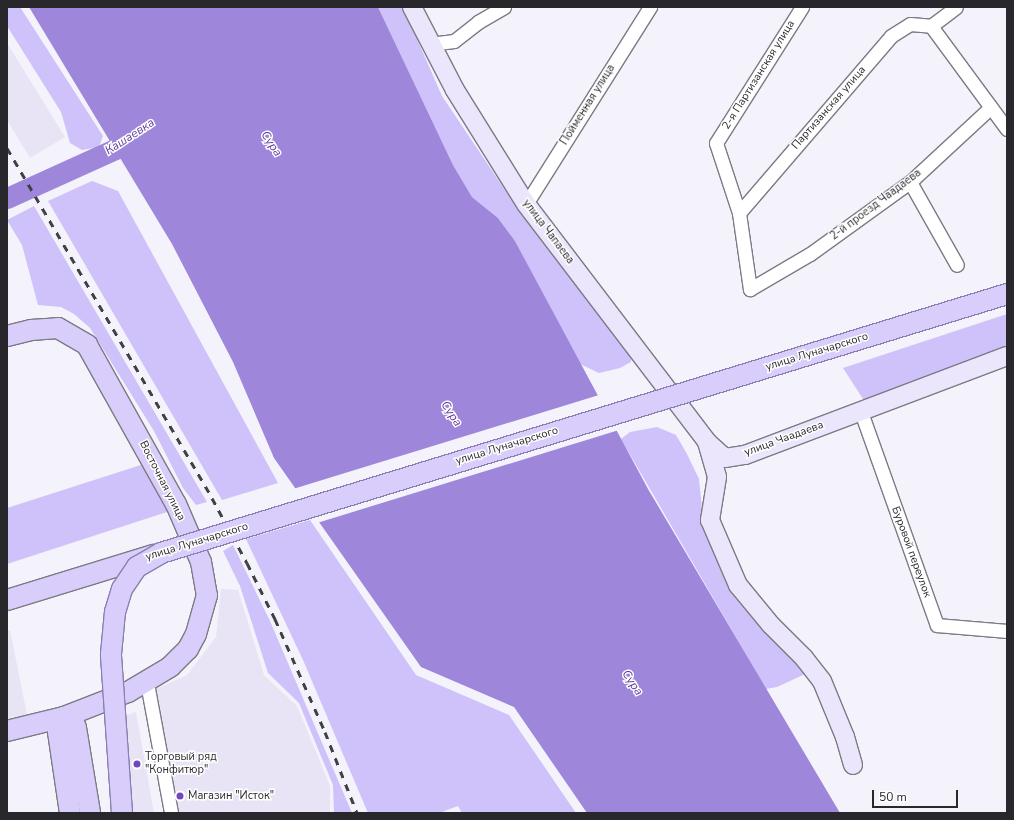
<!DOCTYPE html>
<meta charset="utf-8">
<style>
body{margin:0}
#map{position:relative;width:1014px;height:820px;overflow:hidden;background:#f4f2fb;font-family:"Nunito Sans",sans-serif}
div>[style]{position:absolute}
.built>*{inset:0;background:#e8e4f5}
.green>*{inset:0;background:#cfc2fa}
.water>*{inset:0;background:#9e86db}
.pier>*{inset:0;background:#f4f2fb}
.river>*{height:21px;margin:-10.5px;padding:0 10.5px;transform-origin:10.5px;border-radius:10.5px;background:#9e86db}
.roads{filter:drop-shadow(1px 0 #7c7a83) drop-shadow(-1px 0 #7c7a83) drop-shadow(0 1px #7c7a83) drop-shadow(0 -1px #7c7a83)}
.street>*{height:13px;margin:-6.5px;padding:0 6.5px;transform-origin:6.5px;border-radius:6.5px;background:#fff}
.secondary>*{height:18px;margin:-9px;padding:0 9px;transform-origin:9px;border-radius:9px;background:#ece6fd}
.primary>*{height:20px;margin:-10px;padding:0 10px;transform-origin:10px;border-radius:10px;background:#d9cefb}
.rail>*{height:3px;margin-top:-1.5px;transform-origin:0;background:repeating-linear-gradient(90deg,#403f43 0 7px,transparent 0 14px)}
.bridges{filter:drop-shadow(1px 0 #8b7eb0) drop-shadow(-1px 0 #8b7eb0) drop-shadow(0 1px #8b7eb0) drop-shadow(0 -1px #8b7eb0)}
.primary-bridge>*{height:20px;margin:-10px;padding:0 10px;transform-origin:10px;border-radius:10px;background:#d9cefb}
.dots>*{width:11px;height:11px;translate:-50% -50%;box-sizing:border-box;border:2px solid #fff;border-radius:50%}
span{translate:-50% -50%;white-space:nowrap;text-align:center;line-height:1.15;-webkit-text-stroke:3px #fff;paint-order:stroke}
.street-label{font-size:11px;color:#28272b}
.poi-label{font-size:11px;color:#28272b}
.left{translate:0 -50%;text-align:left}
.water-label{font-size:12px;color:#5e3b9f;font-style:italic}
.frame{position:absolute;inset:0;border:8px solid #28272b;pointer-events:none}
.scale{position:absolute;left:872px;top:790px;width:86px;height:18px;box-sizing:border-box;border:2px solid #28272b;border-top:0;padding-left:5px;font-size:12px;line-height:14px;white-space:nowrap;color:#28272b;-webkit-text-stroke:3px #fff;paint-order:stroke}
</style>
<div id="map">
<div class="built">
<i style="clip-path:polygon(7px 43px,65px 137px,30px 158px,7px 120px)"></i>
<i style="clip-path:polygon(221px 589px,238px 590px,264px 675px,297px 706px,330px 786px,330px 813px,178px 813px,154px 690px,187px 675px,216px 637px)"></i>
<i style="clip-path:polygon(10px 630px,27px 715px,7px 718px,7px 631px)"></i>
<i style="clip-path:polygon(136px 712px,154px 813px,131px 813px,125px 716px)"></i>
</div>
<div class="green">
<i style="clip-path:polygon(7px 7px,20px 7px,103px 136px,99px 147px,82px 150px,70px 143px,61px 112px,7px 26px)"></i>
<i style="clip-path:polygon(378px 7px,403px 7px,442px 96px,521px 214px,631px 353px,631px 362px,620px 368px,599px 373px,580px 364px,515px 241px,498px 218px,472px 197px,453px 165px)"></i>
<i style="clip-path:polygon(92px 181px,118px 191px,278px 483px,222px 500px,48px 201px)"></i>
<i style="clip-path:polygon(34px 206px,207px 502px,196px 505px,183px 488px,154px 431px,90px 328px,74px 314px,61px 307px,38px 305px,22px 245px,7px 220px)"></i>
<i style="clip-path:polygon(1007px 314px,1007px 351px,872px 402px,863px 399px,843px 368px)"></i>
<i style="clip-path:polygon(657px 427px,676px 435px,687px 454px,699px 479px,703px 519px,808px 672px,803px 675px,777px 687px,766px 689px,621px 439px,630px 432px)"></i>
<i style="clip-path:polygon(144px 464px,170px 511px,7px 564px,7px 508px)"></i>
<i style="clip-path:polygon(310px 520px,416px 675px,509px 715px,576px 813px,462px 813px,458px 806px,439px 813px,368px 813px,303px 660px,246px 539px)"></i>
<i style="clip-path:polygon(233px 545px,270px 621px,352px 813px,334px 813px,333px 785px,299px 703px,268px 673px,240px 586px,223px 551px)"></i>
</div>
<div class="water">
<i style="clip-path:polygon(29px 7px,378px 7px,453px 165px,472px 197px,498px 218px,515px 241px,648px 489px,840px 813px,587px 813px,514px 707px,421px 667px,274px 458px,233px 362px,172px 244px)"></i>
</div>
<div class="pier">
<i style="clip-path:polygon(599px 395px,619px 430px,317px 523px,293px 489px)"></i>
</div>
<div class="river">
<i style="left:7px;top:198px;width:119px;rotate:-24.4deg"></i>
<i style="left:115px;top:149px;width:29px;rotate:-36deg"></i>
</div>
<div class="roads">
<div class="street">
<i style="left:802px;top:7px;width:161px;rotate:122.3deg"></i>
<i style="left:716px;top:143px;width:74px;rotate:71.8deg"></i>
<i style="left:739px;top:213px;width:77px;rotate:81.8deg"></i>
<i style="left:750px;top:289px;width:69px;rotate:-30.3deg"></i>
<i style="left:810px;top:254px;width:123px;rotate:-35.8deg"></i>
<i style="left:910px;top:182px;width:110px;rotate:-42.8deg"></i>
<i style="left:931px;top:26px;width:128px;rotate:53.6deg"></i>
<i style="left:931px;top:26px;width:31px;rotate:-37deg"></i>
<i style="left:430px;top:44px;width:24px;rotate:-7deg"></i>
<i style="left:454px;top:41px;width:31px;rotate:-38deg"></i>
<i style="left:478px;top:22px;width:30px;rotate:-30deg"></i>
<i style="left:910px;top:182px;width:95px;rotate:60.5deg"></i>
<i style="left:526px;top:204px;width:233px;rotate:-57.8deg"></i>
<i style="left:739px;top:213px;width:233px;rotate:-49.3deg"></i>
<i style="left:891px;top:36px;width:22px;rotate:-32deg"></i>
<i style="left:910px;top:24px;width:21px;rotate:5deg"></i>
<i style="left:861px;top:412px;width:226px;rotate:70.4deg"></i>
<i style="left:937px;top:625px;width:70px;rotate:4.9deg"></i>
<i style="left:147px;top:683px;width:132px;rotate:79.5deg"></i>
</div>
<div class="secondary">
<i style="left:412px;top:7px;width:93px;rotate:62.6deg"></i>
<i style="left:455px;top:90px;width:134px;rotate:58.1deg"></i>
<i style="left:526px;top:204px;width:299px;rotate:52.7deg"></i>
<i style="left:707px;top:442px;width:24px;rotate:42deg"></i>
<i style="left:725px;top:458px;width:20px;rotate:-9deg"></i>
<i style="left:745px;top:455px;width:280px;rotate:-20.7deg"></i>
<i style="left:707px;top:442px;width:36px;rotate:74deg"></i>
<i style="left:717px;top:477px;width:44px;rotate:99.2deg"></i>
<i style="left:710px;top:520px;width:71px;rotate:66.7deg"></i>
<i style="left:738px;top:585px;width:52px;rotate:50.5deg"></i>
<i style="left:771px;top:625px;width:47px;rotate:45deg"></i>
<i style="left:804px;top:658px;width:29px;rotate:52deg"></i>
<i style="left:822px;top:681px;width:61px;rotate:67.7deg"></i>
<i style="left:845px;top:737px;width:29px;rotate:74deg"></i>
</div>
<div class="primary">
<i style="left:7px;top:336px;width:25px;rotate:-14deg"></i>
<i style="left:31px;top:330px;width:27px;rotate:-4deg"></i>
<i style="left:58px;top:328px;width:34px;rotate:30deg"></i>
<i style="left:87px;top:345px;width:182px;rotate:60.8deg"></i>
<i style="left:176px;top:504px;width:63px;rotate:66.7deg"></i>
<i style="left:201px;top:562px;width:34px;rotate:80deg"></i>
<i style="left:207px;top:595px;width:41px;rotate:105.8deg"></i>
<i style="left:196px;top:634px;width:17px;rotate:118deg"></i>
<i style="left:188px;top:649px;width:25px;rotate:135deg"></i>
<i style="left:170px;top:667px;width:49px;rotate:149.2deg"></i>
<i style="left:128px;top:692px;width:69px;rotate:158.7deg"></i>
<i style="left:64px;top:717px;width:59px;rotate:166.2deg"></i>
<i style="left:7px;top:600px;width:153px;rotate:-17.1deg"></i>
<i style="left:64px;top:717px;width:12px;rotate:31deg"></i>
<i style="left:74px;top:723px;width:5px;rotate:68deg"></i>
<i style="left:76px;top:728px;width:86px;rotate:80.6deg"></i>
<i style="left:64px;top:717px;width:16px;rotate:112deg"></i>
<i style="left:58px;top:732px;width:82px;rotate:81.6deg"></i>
</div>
</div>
<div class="rail">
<i style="left:7px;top:148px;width:406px;rotate:59.6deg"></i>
<i style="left:212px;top:498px;width:74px;rotate:61.7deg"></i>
<i style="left:247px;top:563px;width:63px;rotate:63.4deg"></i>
<i style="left:275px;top:619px;width:124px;rotate:66.1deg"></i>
<i style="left:325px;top:732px;width:87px;rotate:68.4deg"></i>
</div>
<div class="bridges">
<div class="primary-bridge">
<i style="left:122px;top:813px;width:159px;rotate:-94deg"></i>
<i style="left:111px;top:654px;width:42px;rotate:-84.6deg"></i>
<i style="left:115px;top:612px;width:24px;rotate:-73deg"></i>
<i style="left:122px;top:589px;width:27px;rotate:-56deg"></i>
<i style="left:137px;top:567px;width:28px;rotate:-30deg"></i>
<i style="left:161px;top:553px;width:885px;rotate:-17.02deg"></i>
</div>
</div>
<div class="dots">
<i style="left:137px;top:764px;background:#7146bf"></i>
<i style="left:180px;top:796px;background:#7146bf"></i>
</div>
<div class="street-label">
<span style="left:759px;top:75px;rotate:-58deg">2-я Партизанская улица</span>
<span style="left:588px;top:105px;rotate:-58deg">Пойменная улица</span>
<span style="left:829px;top:108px;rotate:-49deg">Партизанская улица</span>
<span style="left:876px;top:205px;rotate:-37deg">2-й проезд Чаадаева</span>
<span style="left:548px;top:232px;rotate:53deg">улица Чапаева</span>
<span style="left:817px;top:352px;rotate:-17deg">улица Луначарского</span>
<span style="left:784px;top:439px;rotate:-20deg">улица Чаадаева</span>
<span style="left:507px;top:446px;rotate:-17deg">улица Луначарского</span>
<span style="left:162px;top:481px;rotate:63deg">Восточная улица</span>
<span style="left:197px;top:542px;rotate:-17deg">улица Луначарского</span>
<span style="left:911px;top:552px;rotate:70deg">Буровой переулок</span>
</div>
<div class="poi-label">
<span class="left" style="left:145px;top:764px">Торговый ряд<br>"Конфитюр"</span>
<span class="left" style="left:188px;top:796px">Магазин "Исток"</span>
</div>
<div class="water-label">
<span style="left:130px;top:137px;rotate:-33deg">Кашаевка</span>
<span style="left:271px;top:144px;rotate:56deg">Сура</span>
<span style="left:451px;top:414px;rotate:56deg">Сура</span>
<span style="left:632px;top:683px;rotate:56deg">Сура</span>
</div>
<div class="frame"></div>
<div class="scale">50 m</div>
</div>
